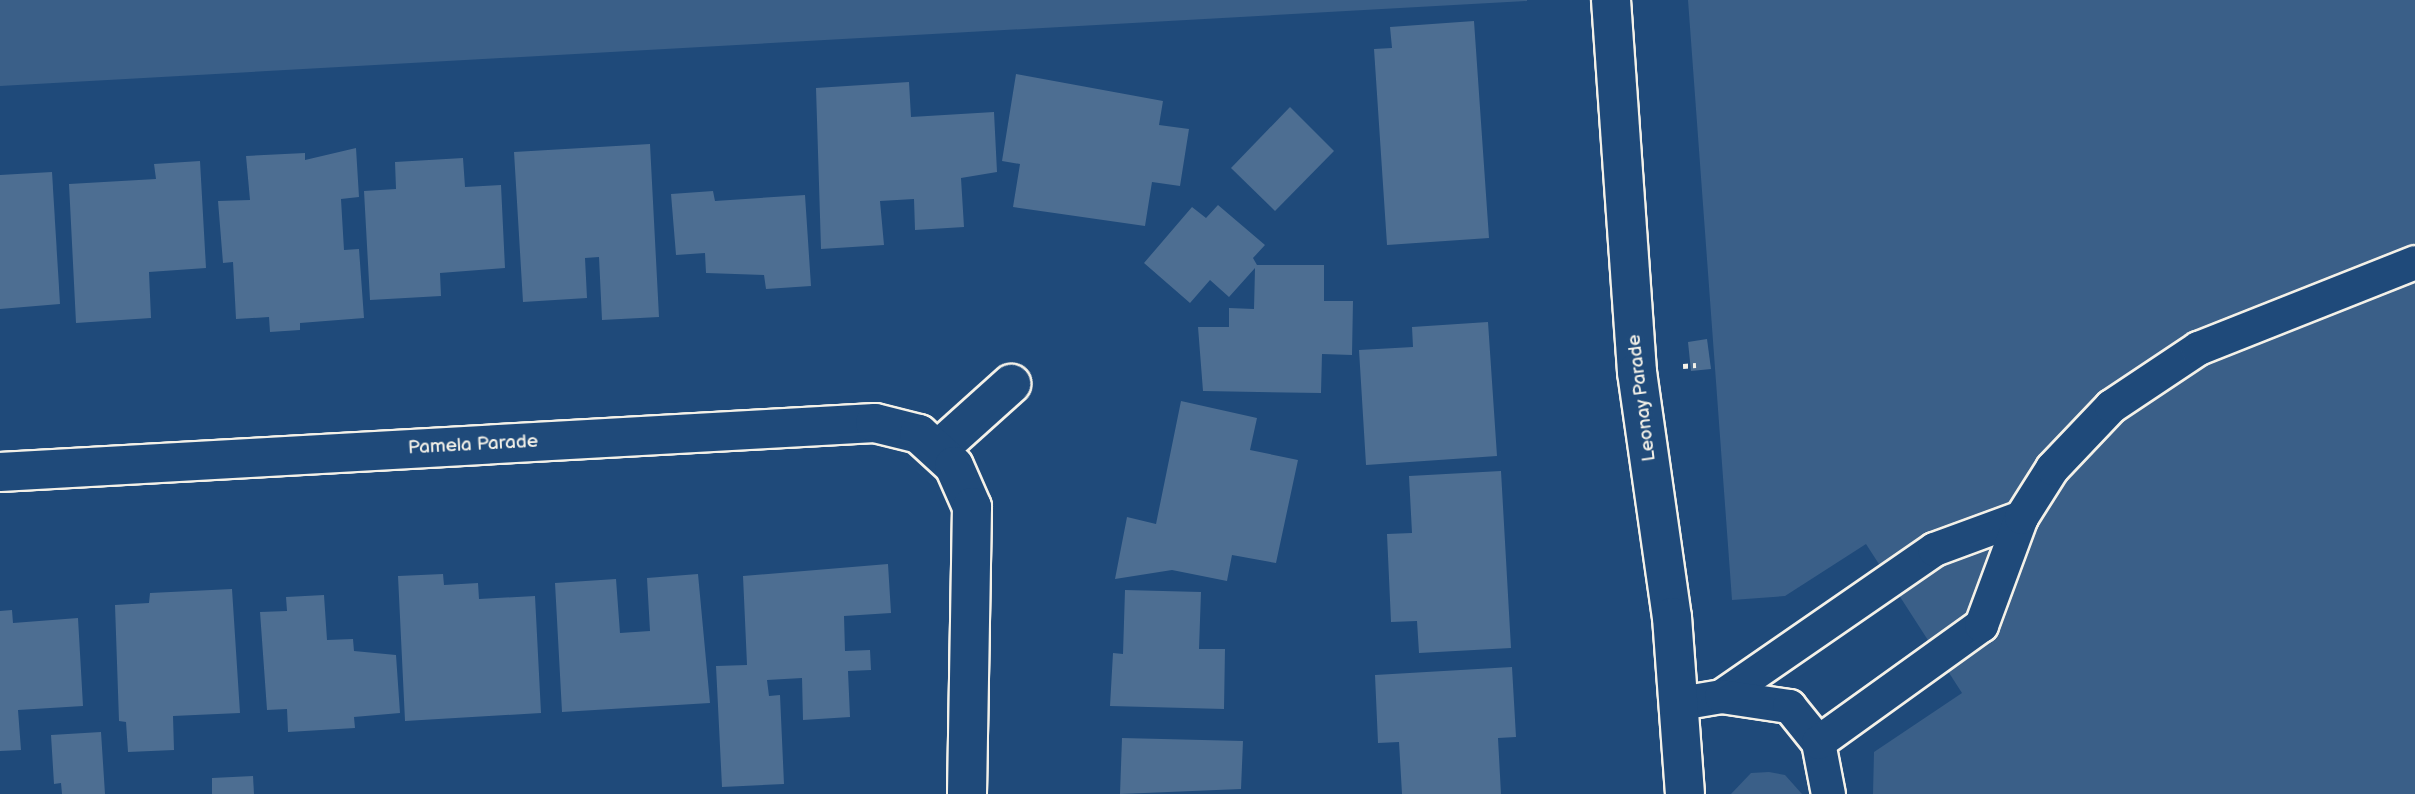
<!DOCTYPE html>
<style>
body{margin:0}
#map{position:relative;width:2415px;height:794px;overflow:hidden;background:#1f4a7a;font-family:"Balsamiq Sans",sans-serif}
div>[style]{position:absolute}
.green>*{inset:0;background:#3a5f88}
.building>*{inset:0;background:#4d6e92}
.path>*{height:4.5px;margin-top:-2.25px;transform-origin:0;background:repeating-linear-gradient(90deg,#f4f1e8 0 5px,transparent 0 10px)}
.roads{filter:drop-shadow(2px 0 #f4f1e8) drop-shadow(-2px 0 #f4f1e8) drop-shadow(0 2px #f4f1e8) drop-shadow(0 -2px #f4f1e8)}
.service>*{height:33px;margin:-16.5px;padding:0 16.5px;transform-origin:16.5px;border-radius:16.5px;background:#1f4a7a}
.minor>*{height:38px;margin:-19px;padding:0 19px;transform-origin:19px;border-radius:19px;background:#1f4a7a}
.tertiary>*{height:38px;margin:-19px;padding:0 19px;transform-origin:19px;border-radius:19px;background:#1f4a7a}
span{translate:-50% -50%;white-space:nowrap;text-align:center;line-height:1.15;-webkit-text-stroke:7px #1f4a7a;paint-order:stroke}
.street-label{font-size:19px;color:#f4f1e8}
</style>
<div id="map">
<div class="green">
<i style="clip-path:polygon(0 0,1527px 0,1527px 1px,0 86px)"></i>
<i style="clip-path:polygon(1688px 0,2415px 0,2415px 794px,1873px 794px,1874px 752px,1962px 693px,1866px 544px,1785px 596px,1732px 600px)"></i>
<i style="clip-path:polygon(1769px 772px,1785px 775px,1802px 794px,1731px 794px,1751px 773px)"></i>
</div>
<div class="building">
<i style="clip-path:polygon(1474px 21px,1489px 238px,1387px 245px,1374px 49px,1392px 48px,1390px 27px)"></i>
<i style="clip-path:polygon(1016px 74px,1163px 101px,1159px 125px,1189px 129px,1180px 186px,1152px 182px,1145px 226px,1013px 207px,1020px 164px,1002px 161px)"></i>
<i style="clip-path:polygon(909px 82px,911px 117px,994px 112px,997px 172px,961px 178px,964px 227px,915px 230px,914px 199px,880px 201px,884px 245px,821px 249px,816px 88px)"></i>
<i style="clip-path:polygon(1290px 107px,1334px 151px,1275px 211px,1231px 168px)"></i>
<i style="clip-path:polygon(650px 144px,659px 317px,602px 320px,599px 257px,585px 258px,587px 298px,523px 302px,514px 152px)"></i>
<i style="clip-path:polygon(356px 148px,359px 197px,341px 199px,344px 250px,359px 249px,364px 318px,300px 323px,300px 330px,270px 332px,269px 317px,236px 319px,233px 262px,223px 263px,218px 201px,250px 200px,246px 156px,305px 153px,305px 160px)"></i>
<i style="clip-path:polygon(463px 158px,465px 187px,501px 185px,505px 268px,440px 273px,441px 296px,370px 300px,364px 191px,396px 189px,395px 162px)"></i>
<i style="clip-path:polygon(200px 161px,206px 268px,149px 272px,151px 318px,76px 323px,69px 184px,156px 179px,154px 164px)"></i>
<i style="clip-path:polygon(52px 172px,60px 304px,0 309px,0 175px)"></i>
<i style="clip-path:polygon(713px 191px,715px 201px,805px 195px,811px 286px,766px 289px,764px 275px,706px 273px,705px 253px,676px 255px,671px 194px)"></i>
<i style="clip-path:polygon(1218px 205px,1265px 245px,1253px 258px,1257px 265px,1324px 265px,1324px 301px,1353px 301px,1352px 355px,1322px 354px,1321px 393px,1203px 391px,1198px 327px,1229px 327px,1229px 308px,1254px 309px,1255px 268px,1229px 297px,1210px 280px,1190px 303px,1144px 263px,1192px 207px,1206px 218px)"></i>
<i style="clip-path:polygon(1488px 322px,1497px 456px,1366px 465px,1359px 350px,1413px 347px,1412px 327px)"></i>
<i style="clip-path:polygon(1707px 339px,1711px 369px,1691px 371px,1688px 342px)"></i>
<i style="clip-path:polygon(1181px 401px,1257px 418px,1250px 450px,1298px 460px,1276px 563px,1232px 555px,1227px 581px,1172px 570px,1115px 579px,1127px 517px,1156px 524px)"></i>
<i style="clip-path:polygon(1501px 471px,1511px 648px,1419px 653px,1417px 621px,1391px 622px,1387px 534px,1412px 533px,1409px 476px)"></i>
<i style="clip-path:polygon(888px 564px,891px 613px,844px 616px,845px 651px,870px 650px,871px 670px,848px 671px,850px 717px,803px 720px,802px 678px,767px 680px,769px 696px,780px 695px,784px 784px,722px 787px,716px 666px,747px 665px,743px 576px)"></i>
<i style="clip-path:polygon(443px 574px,444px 585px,478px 583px,479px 599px,535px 596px,541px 713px,405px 721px,398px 576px)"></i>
<i style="clip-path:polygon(698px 574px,710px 703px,562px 712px,555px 583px,616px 579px,620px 633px,650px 631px,647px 578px)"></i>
<i style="clip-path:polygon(232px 589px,240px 713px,173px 716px,174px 750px,128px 752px,126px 722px,119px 721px,115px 605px,149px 603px,150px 593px)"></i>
<i style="clip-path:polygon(1125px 590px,1201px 592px,1199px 649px,1225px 649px,1224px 709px,1110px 706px,1113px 653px,1123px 654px)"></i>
<i style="clip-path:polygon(324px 595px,327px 640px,353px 639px,354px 651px,396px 655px,400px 713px,354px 717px,355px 728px,288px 732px,287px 709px,267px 710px,260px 612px,287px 611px,286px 597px)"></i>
<i style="clip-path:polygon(12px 610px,13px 623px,78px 618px,83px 706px,18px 710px,21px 750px,0 751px,0 611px)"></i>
<i style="clip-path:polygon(1512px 667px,1516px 737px,1498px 738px,1501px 794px,1402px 794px,1399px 742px,1378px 743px,1375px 675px)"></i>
<i style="clip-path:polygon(101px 732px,105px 794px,62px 794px,61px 783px,54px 784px,51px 735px)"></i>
<i style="clip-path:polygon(1122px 738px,1243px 741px,1241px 789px,1120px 794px)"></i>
<i style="clip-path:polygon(253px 776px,254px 794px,212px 794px,212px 778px)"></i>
</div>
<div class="path">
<i style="left:1683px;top:366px;width:13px;rotate:-4deg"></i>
</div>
<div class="roads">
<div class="service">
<i style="left:1721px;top:696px;width:259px;rotate:-34.6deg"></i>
<i style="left:1934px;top:549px;width:93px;rotate:-20.2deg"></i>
<i style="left:1680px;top:703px;width:42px;rotate:-9.7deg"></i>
<i style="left:1721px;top:696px;width:69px;rotate:8.4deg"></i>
<i style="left:1789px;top:706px;width:46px;rotate:51.1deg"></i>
<i style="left:1818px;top:742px;width:53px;rotate:79.1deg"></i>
<i style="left:1818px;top:742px;width:201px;rotate:-35.7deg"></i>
<i style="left:1981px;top:625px;width:115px;rotate:-69.7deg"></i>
<i style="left:2021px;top:517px;width:58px;rotate:-57.7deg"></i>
<i style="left:2052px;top:468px;width:86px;rotate:-46.4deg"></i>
<i style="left:2111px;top:406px;width:105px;rotate:-33.7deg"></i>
<i style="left:2198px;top:348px;width:233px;rotate:-21.6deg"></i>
</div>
<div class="minor">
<i style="left:940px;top:448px;width:96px;rotate:-42deg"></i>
<i style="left:0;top:472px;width:876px;rotate:-3.21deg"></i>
<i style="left:875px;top:423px;width:45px;rotate:14deg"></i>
<i style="left:919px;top:434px;width:47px;rotate:42.4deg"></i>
<i style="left:954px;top:466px;width:45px;rotate:66.3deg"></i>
<i style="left:972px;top:507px;width:287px;rotate:91deg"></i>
</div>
<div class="tertiary">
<i style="left:1611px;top:0;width:373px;rotate:86deg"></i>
<i style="left:1637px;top:372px;width:247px;rotate:81.9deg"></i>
<i style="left:1672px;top:617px;width:177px;rotate:85.8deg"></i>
</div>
</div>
<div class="street-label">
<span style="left:1642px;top:398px;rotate:-97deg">Leonay Parade</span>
<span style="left:473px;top:445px;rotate:-3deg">Pamela Parade</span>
</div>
</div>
